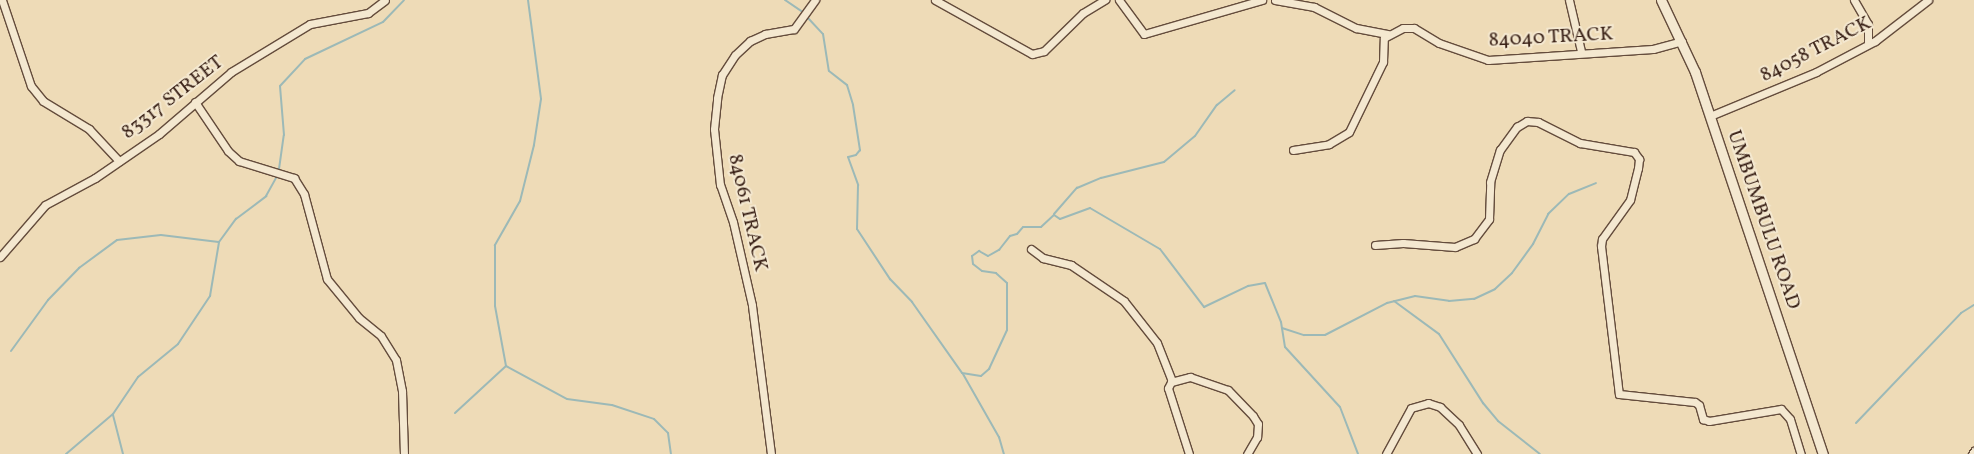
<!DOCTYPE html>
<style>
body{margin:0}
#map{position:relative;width:1974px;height:454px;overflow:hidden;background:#eedbb7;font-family:Vollkorn,serif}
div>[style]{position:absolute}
.stream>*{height:2px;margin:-1px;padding:0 1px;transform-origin:1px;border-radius:1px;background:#9cb9b7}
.roads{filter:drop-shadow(1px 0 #644c3c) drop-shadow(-1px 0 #644c3c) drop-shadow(0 1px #644c3c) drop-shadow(0 -1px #644c3c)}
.street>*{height:7px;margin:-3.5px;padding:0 3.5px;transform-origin:3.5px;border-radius:3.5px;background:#f4e8d0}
.secondary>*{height:9px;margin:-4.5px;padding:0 4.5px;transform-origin:4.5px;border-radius:4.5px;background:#f4e8d0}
span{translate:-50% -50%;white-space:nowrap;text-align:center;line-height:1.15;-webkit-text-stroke:4px #f4e8d0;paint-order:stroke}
.street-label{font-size:20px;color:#361d13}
</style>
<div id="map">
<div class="stream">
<i style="left:528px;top:0;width:100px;rotate:82.5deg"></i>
<i style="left:541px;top:99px;width:47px;rotate:98.7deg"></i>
<i style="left:534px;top:145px;width:58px;rotate:104deg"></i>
<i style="left:520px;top:201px;width:51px;rotate:119.6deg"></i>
<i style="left:495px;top:245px;width:61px;rotate:90deg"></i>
<i style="left:495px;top:306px;width:61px;rotate:79.6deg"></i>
<i style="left:506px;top:366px;width:69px;rotate:28.4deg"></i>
<i style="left:567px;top:399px;width:45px;rotate:7.6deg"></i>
<i style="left:612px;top:405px;width:44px;rotate:18.4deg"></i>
<i style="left:654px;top:419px;width:20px;rotate:45deg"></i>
<i style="left:668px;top:433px;width:21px;rotate:82deg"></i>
<i style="left:785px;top:0;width:22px;rotate:34deg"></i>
<i style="left:808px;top:18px;width:22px;rotate:47deg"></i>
<i style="left:823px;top:34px;width:37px;rotate:81deg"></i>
<i style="left:829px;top:71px;width:23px;rotate:38deg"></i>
<i style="left:847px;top:85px;width:21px;rotate:73deg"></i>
<i style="left:853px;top:105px;width:46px;rotate:81.2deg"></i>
<i style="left:860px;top:150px;width:6px;rotate:129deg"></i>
<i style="left:856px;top:155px;width:8px;rotate:166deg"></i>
<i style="left:848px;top:157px;width:30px;rotate:70deg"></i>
<i style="left:858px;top:185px;width:44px;rotate:91.3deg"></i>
<i style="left:857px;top:229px;width:60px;rotate:56.6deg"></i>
<i style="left:890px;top:279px;width:32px;rotate:46deg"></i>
<i style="left:912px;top:302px;width:87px;rotate:54.8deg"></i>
<i style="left:962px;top:373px;width:19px;rotate:9deg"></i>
<i style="left:981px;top:376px;width:11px;rotate:-41deg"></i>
<i style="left:989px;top:369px;width:43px;rotate:-65.2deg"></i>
<i style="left:1007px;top:330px;width:47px;rotate:-90deg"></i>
<i style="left:1007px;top:283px;width:15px;rotate:-138deg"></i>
<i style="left:996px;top:273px;width:14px;rotate:-172deg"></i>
<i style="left:982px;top:271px;width:11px;rotate:-142deg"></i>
<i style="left:973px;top:264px;width:8px;rotate:-97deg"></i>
<i style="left:972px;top:256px;width:9px;rotate:-36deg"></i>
<i style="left:979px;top:251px;width:10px;rotate:29deg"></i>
<i style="left:988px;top:256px;width:13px;rotate:-29deg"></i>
<i style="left:999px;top:250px;width:18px;rotate:-52deg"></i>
<i style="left:1010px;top:236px;width:7px;rotate:-16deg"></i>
<i style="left:1017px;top:234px;width:9px;rotate:-49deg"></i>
<i style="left:1023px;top:227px;width:18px"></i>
<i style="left:1041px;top:227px;width:18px;rotate:-43deg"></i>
<i style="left:1054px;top:215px;width:7px;rotate:34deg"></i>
<i style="left:1060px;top:219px;width:32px;rotate:-20deg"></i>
<i style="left:1090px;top:208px;width:81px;rotate:30.4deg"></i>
<i style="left:1160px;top:249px;width:73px;rotate:52.8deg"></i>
<i style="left:1204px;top:307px;width:49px;rotate:-25.5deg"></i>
<i style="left:1248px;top:286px;width:17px;rotate:-10deg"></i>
<i style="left:1265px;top:283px;width:42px;rotate:67.7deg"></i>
<i style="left:1281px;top:322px;width:25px;rotate:81deg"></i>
<i style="left:1285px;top:347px;width:81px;rotate:47.5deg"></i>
<i style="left:1340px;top:407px;width:50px;rotate:69deg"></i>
<i style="left:279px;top:169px;width:34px;rotate:-82deg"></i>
<i style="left:284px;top:135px;width:49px;rotate:-94.7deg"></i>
<i style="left:280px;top:86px;width:37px;rotate:-47deg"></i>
<i style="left:305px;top:59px;width:86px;rotate:-25.4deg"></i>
<i style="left:383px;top:22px;width:30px;rotate:-46deg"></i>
<i style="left:1054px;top:214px;width:35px;rotate:-49deg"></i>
<i style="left:1077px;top:188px;width:26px;rotate:-23deg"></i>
<i style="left:1101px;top:178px;width:65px;rotate:-14.3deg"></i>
<i style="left:1164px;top:162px;width:40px;rotate:-40deg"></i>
<i style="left:1195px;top:136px;width:38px;rotate:-55deg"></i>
<i style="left:1217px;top:105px;width:23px;rotate:-40deg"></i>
<i style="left:1394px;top:301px;width:56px;rotate:36.3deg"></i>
<i style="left:1439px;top:334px;width:82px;rotate:57.5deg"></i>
<i style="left:1483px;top:403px;width:23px;rotate:50deg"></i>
<i style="left:1498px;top:421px;width:53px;rotate:38.2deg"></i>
<i style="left:1282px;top:328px;width:23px;rotate:18deg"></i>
<i style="left:1304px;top:335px;width:21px"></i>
<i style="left:1325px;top:335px;width:70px;rotate:-27.3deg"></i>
<i style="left:1387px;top:303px;width:29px;rotate:-14deg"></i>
<i style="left:1415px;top:296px;width:34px;rotate:8deg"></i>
<i style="left:1449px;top:301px;width:25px;rotate:-5deg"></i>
<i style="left:1474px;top:299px;width:23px;rotate:-25deg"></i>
<i style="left:1495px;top:289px;width:23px;rotate:-43deg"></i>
<i style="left:1512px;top:273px;width:36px;rotate:-54deg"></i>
<i style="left:1533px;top:244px;width:34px;rotate:-63deg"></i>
<i style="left:1548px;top:214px;width:29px;rotate:-44deg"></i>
<i style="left:1569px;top:194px;width:29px;rotate:-22deg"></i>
<i style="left:11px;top:351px;width:63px;rotate:-54deg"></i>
<i style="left:48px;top:300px;width:45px;rotate:-45.9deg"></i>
<i style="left:79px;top:268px;width:47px;rotate:-36.4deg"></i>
<i style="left:117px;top:240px;width:44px;rotate:-6.5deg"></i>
<i style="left:161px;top:235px;width:58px;rotate:6.9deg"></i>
<i style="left:963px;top:374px;width:73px;rotate:60.3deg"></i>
<i style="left:999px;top:437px;width:18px;rotate:74deg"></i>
<i style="left:455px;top:413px;width:69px;rotate:-42.7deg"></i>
<i style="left:113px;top:415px;width:40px;rotate:75.6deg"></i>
<i style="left:1856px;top:423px;width:152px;rotate:-46.3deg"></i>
<i style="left:1961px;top:313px;width:15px;rotate:-32deg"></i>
<i style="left:66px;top:454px;width:62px;rotate:-40.4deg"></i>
<i style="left:113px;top:414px;width:45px;rotate:-56deg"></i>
<i style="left:138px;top:377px;width:52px;rotate:-39.5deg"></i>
<i style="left:178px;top:344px;width:58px;rotate:-56.3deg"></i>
<i style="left:210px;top:296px;width:55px;rotate:-80.5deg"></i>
<i style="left:219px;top:242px;width:29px;rotate:-54deg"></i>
<i style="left:236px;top:219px;width:38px;rotate:-37deg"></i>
<i style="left:266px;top:196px;width:23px;rotate:-61deg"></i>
</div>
<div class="roads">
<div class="street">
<i style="left:2px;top:0;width:91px;rotate:71.4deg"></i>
<i style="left:31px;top:86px;width:19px;rotate:51deg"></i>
<i style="left:43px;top:101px;width:54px;rotate:31.3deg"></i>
<i style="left:89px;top:129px;width:44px;rotate:46.8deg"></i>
<i style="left:935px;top:0;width:111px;rotate:29.1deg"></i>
<i style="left:1032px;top:54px;width:12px;rotate:-14deg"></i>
<i style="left:1044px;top:51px;width:54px;rotate:-44.3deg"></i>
<i style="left:1083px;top:13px;width:26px;rotate:-31deg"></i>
<i style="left:1119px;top:0;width:42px;rotate:53.7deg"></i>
<i style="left:1144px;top:34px;width:123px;rotate:-16.1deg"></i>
<i style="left:1275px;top:0;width:40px;rotate:10deg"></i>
<i style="left:1314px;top:7px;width:47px;rotate:26.6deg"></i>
<i style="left:1356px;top:28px;width:33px;rotate:11deg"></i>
<i style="left:1569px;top:0;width:52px;rotate:76.8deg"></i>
<i style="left:1854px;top:0;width:28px;rotate:60deg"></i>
<i style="left:1868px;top:24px;width:19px;rotate:90deg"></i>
<i style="left:195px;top:102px;width:59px;rotate:56deg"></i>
<i style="left:228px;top:151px;width:15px;rotate:42deg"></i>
<i style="left:239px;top:161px;width:58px;rotate:17.2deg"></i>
<i style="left:294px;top:178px;width:19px;rotate:58deg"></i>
<i style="left:304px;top:194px;width:88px;rotate:74.9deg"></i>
<i style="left:327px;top:279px;width:50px;rotate:50.6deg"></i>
<i style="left:359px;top:318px;width:28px;rotate:39deg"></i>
<i style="left:381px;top:336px;width:28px;rotate:58deg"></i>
<i style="left:396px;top:360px;width:32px;rotate:79deg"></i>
<i style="left:402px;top:391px;width:63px;rotate:88.2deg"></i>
<i style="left:1710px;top:116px;width:115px;rotate:-22.5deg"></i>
<i style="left:1816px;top:72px;width:67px;rotate:-27.7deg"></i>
<i style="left:1875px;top:41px;width:67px;rotate:-37.7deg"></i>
<i style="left:1293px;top:150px;width:36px;rotate:-9deg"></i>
<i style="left:1329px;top:144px;width:23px;rotate:-31deg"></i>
<i style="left:1349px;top:132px;width:78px;rotate:-64.1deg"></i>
<i style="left:1383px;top:62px;width:24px;rotate:-88deg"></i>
<i style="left:1384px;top:38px;width:21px;rotate:-28deg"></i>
<i style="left:1403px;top:28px;width:11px"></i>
<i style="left:1414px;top:28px;width:29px;rotate:31deg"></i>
<i style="left:1439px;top:43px;width:52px;rotate:19.1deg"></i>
<i style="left:1488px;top:60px;width:165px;rotate:-3.8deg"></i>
<i style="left:1653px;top:49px;width:30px;rotate:-15deg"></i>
<i style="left:1375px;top:245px;width:28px;rotate:-4deg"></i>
<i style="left:1403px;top:243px;width:52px;rotate:4.4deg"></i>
<i style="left:1455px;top:247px;width:21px;rotate:-23deg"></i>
<i style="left:1474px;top:239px;width:25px;rotate:-53deg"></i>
<i style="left:1489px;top:219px;width:37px;rotate:-88deg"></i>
<i style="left:1490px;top:182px;width:34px;rotate:-73deg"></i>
<i style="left:1500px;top:150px;width:29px;rotate:-54deg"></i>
<i style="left:1517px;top:127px;width:12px;rotate:-31deg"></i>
<i style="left:1527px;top:121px;width:11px;rotate:5deg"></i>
<i style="left:1538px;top:122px;width:47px;rotate:26.6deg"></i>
<i style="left:1580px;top:143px;width:55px;rotate:9.5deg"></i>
<i style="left:1634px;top:152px;width:9px;rotate:54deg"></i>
<i style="left:1639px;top:159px;width:9px;rotate:96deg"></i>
<i style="left:1638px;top:168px;width:33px;rotate:104deg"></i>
<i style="left:1630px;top:200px;width:48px;rotate:125.7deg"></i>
<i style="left:1602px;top:239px;width:7px;rotate:98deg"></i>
<i style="left:1601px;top:246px;width:149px;rotate:83.1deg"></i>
<i style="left:1619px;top:394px;width:76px;rotate:6deg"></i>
<i style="left:1695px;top:402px;width:5px;rotate:37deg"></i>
<i style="left:1699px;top:405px;width:15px;rotate:74deg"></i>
<i style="left:1703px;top:419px;width:6px;rotate:18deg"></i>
<i style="left:1709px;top:421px;width:73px;rotate:-9.5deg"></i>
<i style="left:1781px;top:409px;width:13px;rotate:48deg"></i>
<i style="left:1790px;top:419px;width:37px;rotate:73deg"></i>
<i style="left:1031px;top:249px;width:15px;rotate:37deg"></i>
<i style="left:1043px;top:258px;width:29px;rotate:14deg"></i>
<i style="left:1071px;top:265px;width:64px;rotate:34.2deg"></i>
<i style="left:1124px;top:301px;width:53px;rotate:51.8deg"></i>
<i style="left:1157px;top:343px;width:41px;rotate:68.5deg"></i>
<i style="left:0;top:257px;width:69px;rotate:-49.1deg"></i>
<i style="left:45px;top:205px;width:57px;rotate:-28.4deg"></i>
<i style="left:95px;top:178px;width:78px;rotate:-34.5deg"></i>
<i style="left:159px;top:134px;width:95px;rotate:-40.7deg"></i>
<i style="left:231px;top:72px;width:92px;rotate:-31.3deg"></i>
<i style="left:310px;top:24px;width:59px;rotate:-10.7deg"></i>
<i style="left:368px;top:13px;width:21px;rotate:-37deg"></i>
<i style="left:771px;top:454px;width:150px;rotate:-97.3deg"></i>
<i style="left:752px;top:305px;width:85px;rotate:-102.9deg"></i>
<i style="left:733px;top:222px;width:39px;rotate:-109deg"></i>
<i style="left:720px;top:185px;width:56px;rotate:-96.1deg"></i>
<i style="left:714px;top:129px;width:31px;rotate:-84deg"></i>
<i style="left:717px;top:98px;width:24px;rotate:-78deg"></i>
<i style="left:722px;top:75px;width:24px;rotate:-57deg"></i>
<i style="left:735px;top:55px;width:21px;rotate:-43deg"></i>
<i style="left:750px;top:41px;width:17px;rotate:-25deg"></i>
<i style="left:765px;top:34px;width:29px;rotate:-10deg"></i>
<i style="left:794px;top:29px;width:36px;rotate:-54deg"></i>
<i style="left:1189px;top:454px;width:69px;rotate:-107.7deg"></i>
<i style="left:1168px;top:388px;width:7px;rotate:-63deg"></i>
<i style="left:1171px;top:382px;width:20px;rotate:-15deg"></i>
<i style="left:1190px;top:377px;width:40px;rotate:18.9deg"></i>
<i style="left:1228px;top:390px;width:36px;rotate:46deg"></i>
<i style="left:1253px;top:416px;width:9px;rotate:58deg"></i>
<i style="left:1258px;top:424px;width:13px;rotate:94deg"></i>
<i style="left:1257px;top:437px;width:20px;rotate:120deg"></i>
<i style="left:1386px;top:454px;width:52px;rotate:-61.5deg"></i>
<i style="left:1411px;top:408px;width:18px;rotate:-16deg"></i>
<i style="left:1428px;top:403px;width:13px;rotate:18deg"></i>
<i style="left:1440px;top:407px;width:26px;rotate:43deg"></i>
<i style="left:1459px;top:425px;width:34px;rotate:58deg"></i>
<i style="left:1972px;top:454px;width:4px;rotate:-56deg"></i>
</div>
<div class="secondary">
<i style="left:1661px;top:0;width:80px;rotate:64.7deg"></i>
<i style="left:1695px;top:72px;width:403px;rotate:71.5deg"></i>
</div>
</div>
<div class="street-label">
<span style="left:1551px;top:38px;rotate:-3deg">84040 TRACK</span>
<span style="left:1816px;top:50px;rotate:-27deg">84058 TRACK</span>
<span style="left:173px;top:98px;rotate:-38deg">83317 STREET</span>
<span style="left:747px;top:213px;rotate:77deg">84061 TRACK</span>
<span style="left:1763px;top:220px;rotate:71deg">UMBUMBULU ROAD</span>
</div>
</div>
